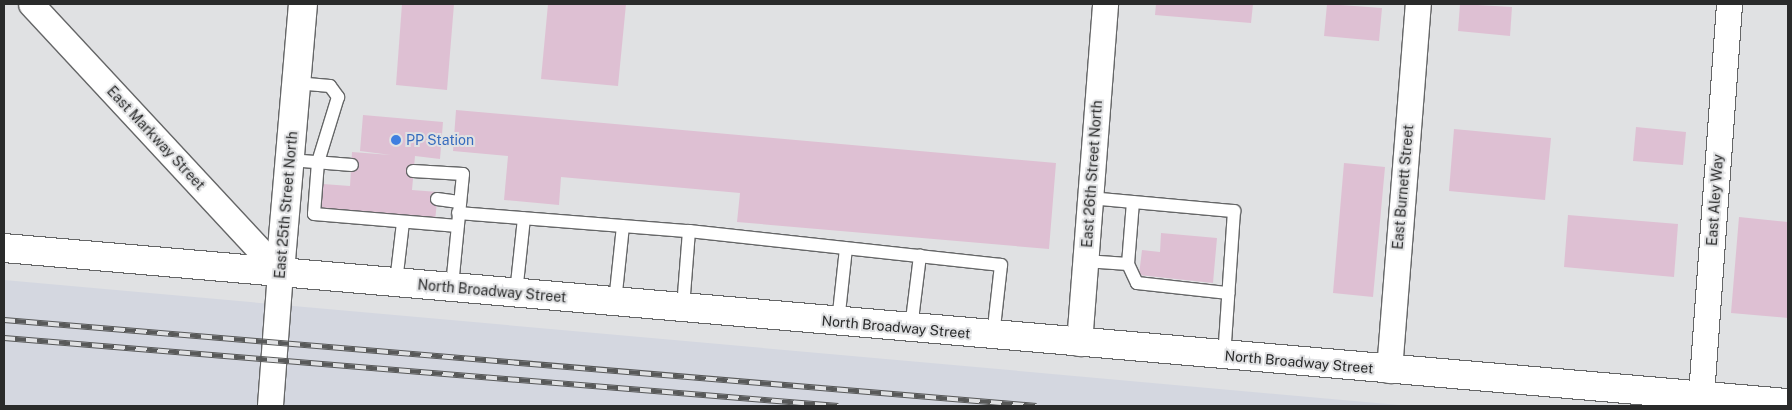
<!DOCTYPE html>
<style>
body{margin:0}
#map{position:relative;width:1792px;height:410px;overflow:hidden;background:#e0e1e3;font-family:"Public Sans",sans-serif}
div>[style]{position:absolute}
.built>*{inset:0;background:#d4d7e0}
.building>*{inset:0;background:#dec0d3}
.roads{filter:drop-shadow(1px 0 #656667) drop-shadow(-1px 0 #656667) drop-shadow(0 1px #656667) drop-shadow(0 -1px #656667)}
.service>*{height:12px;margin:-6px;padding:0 6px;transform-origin:6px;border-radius:6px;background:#fff}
.minor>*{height:25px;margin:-12.5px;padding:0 12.5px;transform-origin:12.5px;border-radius:12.5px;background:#fff}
.secondary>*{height:28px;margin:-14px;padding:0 14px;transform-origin:14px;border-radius:14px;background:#fff}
.primary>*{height:28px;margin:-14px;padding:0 14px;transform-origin:14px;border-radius:14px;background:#fff}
.rail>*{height:5.5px;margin-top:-2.75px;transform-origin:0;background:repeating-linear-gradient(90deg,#e0e1e3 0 11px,#585959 0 22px);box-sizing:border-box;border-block:1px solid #585959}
.dots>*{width:14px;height:14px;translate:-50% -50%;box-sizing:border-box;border:2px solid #e0e1e3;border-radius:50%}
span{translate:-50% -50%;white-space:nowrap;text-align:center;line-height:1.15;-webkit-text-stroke:4px #e0e1e3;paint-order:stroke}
.street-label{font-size:14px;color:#2a2b2b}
.shop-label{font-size:14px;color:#366cbe}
.left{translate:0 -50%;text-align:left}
.frame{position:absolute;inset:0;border:5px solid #2a2b2b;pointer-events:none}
</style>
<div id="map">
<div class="built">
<i style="clip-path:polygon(4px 280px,1410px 406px,4px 406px)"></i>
</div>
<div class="building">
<i style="clip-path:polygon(402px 4px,454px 4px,447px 90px,396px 85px)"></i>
<i style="clip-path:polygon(548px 4px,626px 4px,618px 86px,541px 79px)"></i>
<i style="clip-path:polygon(1156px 4px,1253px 4px,1251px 23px,1155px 15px)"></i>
<i style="clip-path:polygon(1327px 4px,1382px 8px,1379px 41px,1324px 36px)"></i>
<i style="clip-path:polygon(1460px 4px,1512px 7px,1510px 36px,1458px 31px)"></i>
<i style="clip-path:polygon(456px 110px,1056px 163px,1049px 249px,737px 222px,740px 193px,561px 177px,559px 205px,504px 200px,508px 156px,453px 151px)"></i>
<i style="clip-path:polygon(363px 115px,443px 122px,440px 159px,415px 156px,412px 190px,438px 192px,435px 221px,320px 212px,323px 184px,350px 186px,352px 152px,391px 155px,360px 151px)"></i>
<i style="clip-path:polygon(1636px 127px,1686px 132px,1683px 165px,1633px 161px)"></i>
<i style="clip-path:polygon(1454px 129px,1551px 138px,1545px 200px,1449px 191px)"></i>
<i style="clip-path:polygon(1344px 163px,1385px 167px,1373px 297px,1333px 293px)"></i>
<i style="clip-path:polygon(1568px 215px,1678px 224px,1674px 277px,1564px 267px)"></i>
<i style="clip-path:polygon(1739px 217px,1788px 222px,1788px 318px,1731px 313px)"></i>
<i style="clip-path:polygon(1161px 233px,1217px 238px,1213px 283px,1139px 275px,1142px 250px,1160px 252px)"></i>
</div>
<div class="roads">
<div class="service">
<i style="left:296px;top:83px;width:34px;rotate:5deg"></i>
<i style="left:330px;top:86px;width:14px;rotate:54deg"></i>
<i style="left:338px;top:97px;width:68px;rotate:107.1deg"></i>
<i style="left:318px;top:162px;width:52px;rotate:94.4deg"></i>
<i style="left:314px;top:214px;width:144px;rotate:4.8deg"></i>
<i style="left:290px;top:160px;width:62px;rotate:4.6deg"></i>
<i style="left:413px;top:171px;width:50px;rotate:3.4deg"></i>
<i style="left:463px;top:174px;width:114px;rotate:95.6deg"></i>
<i style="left:1090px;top:198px;width:145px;rotate:5.2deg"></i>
<i style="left:1234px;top:211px;width:145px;rotate:93.9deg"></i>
<i style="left:437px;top:199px;width:22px;rotate:8deg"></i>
<i style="left:458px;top:213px;width:232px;rotate:4.5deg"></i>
<i style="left:689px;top:231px;width:77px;rotate:94.5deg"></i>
<i style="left:689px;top:231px;width:314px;rotate:6.2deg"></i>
<i style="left:1001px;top:265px;width:71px;rotate:96.4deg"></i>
<i style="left:1085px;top:261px;width:43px;rotate:4deg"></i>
<i style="left:1128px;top:264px;width:62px;rotate:-85.4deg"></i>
<i style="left:1128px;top:264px;width:21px;rotate:65deg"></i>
<i style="left:1137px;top:283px;width:92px;rotate:6.3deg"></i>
<i style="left:396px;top:282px;width:60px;rotate:-83.3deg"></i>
<i style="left:516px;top:293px;width:75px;rotate:-83.9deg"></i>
<i style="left:615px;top:302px;width:76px;rotate:-84deg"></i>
<i style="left:838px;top:322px;width:74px;rotate:-83.8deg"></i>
<i style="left:911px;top:328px;width:73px;rotate:-82.9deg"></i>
</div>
<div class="minor">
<i style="left:31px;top:4px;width:366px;rotate:47.1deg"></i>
<i style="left:280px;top:272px;width:134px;rotate:94.3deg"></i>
<i style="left:1079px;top:343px;width:340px;rotate:-85.6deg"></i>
<i style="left:1389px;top:370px;width:367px;rotate:-85.5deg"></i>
<i style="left:1701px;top:395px;width:392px;rotate:-85.9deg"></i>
</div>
<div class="secondary">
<i style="left:280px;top:272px;width:269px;rotate:-85.1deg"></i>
</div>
<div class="primary">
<i style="left:4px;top:248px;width:1791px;rotate:4.97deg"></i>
</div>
</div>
<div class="rail">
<i style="left:4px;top:320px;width:1036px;rotate:4.76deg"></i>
<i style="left:4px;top:338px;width:837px;rotate:4.66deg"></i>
</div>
<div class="dots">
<i style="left:396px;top:140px;background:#3f7fe0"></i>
</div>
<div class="street-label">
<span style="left:156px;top:138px;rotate:47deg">East Markway Street</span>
<span style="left:1092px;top:174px;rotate:-86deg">East 26th Street North</span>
<span style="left:1403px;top:187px;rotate:-85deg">East Burnett Street</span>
<span style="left:1715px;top:200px;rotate:-86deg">East Aley Way</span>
<span style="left:286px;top:205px;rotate:-85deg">East 25th Street North</span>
<span style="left:492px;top:291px;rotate:5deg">North Broadway Street</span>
<span style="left:896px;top:327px;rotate:5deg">North Broadway Street</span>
<span style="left:1299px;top:362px;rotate:5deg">North Broadway Street</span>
</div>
<div class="shop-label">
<span class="left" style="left:406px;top:140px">PP Station</span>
</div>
<div class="frame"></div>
</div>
